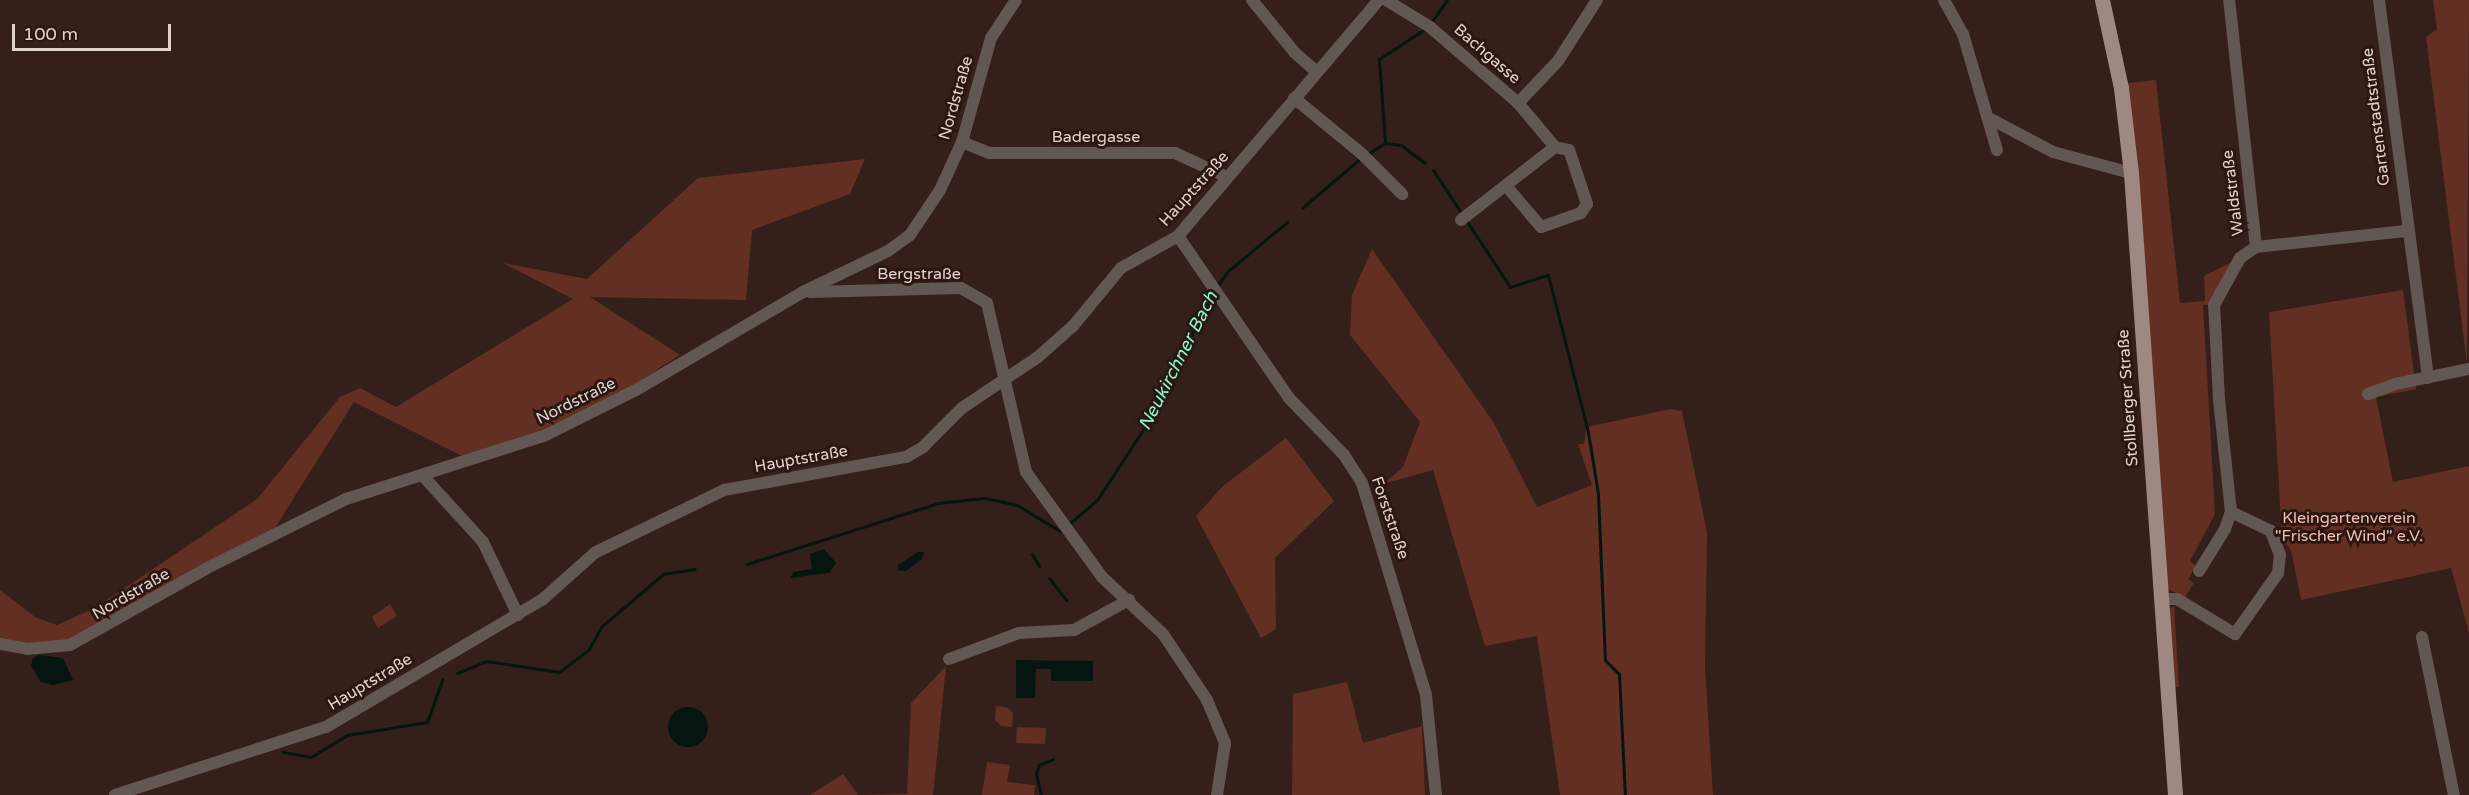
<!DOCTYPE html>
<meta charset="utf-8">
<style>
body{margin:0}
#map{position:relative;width:2469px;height:795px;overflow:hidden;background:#351f1a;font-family:"Varela Round",sans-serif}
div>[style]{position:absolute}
.green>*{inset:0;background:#632f22}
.water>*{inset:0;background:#05150f}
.round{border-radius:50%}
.stream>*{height:3px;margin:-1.5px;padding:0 1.5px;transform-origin:1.5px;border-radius:1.5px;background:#05150f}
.minor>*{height:12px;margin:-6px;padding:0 6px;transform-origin:6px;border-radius:6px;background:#635754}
.major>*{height:15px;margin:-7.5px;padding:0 7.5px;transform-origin:7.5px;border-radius:7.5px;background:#a08882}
span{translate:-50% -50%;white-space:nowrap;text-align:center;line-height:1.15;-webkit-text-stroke:6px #2b1611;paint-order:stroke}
.street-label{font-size:16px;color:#e0d1cd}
.park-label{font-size:16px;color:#f2bfb2}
.water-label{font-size:18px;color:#84fbcf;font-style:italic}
.scale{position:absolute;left:12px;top:24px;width:159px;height:27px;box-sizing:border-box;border:3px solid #e0d1cd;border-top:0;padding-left:8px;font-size:18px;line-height:21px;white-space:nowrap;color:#e0d1cd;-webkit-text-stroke:4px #2b1611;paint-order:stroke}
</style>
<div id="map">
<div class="green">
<i style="clip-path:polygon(2433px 0,2469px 0,2467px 364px,2426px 37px,2437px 29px)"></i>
<i style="clip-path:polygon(2156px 80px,2180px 303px,2205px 301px,2204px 276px,2233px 261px,2210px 305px,2203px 305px,2215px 514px,2190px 561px,2196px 566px,2188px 579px,2194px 583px,2185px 597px,2168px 589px,2128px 83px)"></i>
<i style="clip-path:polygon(865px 159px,850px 194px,752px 230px,746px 300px,590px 297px,680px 355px,613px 398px,545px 430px,464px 457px,354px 402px,273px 531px,69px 641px,29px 646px,0 640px,0 590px,35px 617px,57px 625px,95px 608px,257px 499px,340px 397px,360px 388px,396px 407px,573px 299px,503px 263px,587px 279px,698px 178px)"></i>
<i style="clip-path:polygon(1372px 249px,1494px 423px,1537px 507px,1592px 485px,1578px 444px,1584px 444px,1587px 427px,1670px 409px,1682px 411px,1707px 532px,1705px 666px,1713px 795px,1560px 795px,1537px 636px,1485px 646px,1433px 470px,1383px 484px,1403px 467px,1420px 422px,1350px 335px,1352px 295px)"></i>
<i style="clip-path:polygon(2403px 290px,2416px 389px,2376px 397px,2393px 482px,2469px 466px,2469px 633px,2451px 568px,2301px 600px,2291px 550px,2282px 539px,2269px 312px)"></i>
<i style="clip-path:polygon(1286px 438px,1334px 501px,1275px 558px,1276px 629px,1261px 638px,1196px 516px,1223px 486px)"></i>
<i style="clip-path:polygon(390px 604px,397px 616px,378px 628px,372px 617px)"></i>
<i style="clip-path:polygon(2174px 606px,2179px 687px,2172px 687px,2167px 611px)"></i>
<i style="clip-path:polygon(946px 666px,933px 795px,810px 795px,843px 774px,858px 795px,907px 794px,911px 703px)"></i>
<i style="clip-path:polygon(1347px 682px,1363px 743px,1422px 726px,1425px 795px,1292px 795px,1293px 694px)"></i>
<i style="clip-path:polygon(996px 706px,1007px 707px,1013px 713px,1012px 727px,1001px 726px,995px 720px)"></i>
<i style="clip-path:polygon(1017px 727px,1046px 728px,1045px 744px,1016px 743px)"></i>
<i style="clip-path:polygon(987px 762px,1010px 765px,1007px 782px,1035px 785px,1034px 795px,982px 795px)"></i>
</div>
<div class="water">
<i style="clip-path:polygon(824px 549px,836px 563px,829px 573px,790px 578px,794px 572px,812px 569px,810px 554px)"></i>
<i style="clip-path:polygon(918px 552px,924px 552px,922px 559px,906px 571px,898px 570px,898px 565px)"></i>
<i style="clip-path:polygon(39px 655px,63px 658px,73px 680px,53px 685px,41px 682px,31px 665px,33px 658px)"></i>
<i style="clip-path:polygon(1016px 660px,1093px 661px,1093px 681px,1051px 681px,1051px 669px,1036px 669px,1035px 698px,1016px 698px)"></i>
<i class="round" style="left:668px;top:707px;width:40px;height:40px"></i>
</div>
<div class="stream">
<i style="left:1430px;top:24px;width:29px;rotate:-55deg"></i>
<i style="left:1385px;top:143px;width:16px;rotate:7deg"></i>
<i style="left:1401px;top:145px;width:30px;rotate:37deg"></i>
<i style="left:1368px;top:154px;width:20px;rotate:-33deg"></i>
<i style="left:1385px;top:143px;width:84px;rotate:-94.1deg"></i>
<i style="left:1379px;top:59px;width:55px;rotate:-33.1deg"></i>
<i style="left:1433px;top:170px;width:53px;rotate:56.6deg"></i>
<i style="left:1302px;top:208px;width:79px;rotate:-40.4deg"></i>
<i style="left:1466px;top:220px;width:80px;rotate:56.7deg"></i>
<i style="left:1510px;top:287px;width:40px;rotate:-18deg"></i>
<i style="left:1548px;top:275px;width:162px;rotate:75.7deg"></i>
<i style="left:1588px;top:432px;width:63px;rotate:80.8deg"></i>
<i style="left:1598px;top:494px;width:166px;rotate:87.6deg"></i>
<i style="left:1605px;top:660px;width:20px;rotate:45deg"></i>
<i style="left:1619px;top:674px;width:121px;rotate:87.2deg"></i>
<i style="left:1217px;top:286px;width:19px;rotate:-54deg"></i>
<i style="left:1228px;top:271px;width:77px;rotate:-39.7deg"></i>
<i style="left:1068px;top:525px;width:38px;rotate:-41deg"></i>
<i style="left:1097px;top:500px;width:104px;rotate:-56.8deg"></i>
<i style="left:1154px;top:413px;width:136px;rotate:-64.4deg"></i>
<i style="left:1032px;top:554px;width:14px;rotate:60deg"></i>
<i style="left:747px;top:564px;width:201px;rotate:-17.7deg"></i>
<i style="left:938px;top:503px;width:46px;rotate:-6.2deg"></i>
<i style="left:984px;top:498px;width:20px;rotate:11deg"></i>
<i style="left:1004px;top:502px;width:13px;rotate:13deg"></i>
<i style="left:1017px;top:505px;width:50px;rotate:31.2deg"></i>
<i style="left:1060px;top:531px;width:4px;rotate:-45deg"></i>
<i style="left:1049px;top:578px;width:28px;rotate:52deg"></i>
<i style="left:457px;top:673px;width:31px;rotate:-22deg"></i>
<i style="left:486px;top:661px;width:74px;rotate:8.6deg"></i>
<i style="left:559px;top:672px;width:38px;rotate:-37deg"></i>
<i style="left:589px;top:649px;width:25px;rotate:-61deg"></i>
<i style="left:601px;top:627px;width:82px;rotate:-40.5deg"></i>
<i style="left:663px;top:574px;width:32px;rotate:-9deg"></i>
<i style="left:283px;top:752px;width:28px;rotate:10deg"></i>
<i style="left:311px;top:757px;width:42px;rotate:-31.4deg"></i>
<i style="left:347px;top:735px;width:81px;rotate:-9.2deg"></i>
<i style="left:427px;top:722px;width:45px;rotate:-70.3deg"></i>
<i style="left:1041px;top:795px;width:22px;rotate:-103deg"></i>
<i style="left:1036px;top:774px;width:9px;rotate:-72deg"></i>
<i style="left:1039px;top:765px;width:15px;rotate:-23deg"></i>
</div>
<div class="minor">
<i style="left:1252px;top:0;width:68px;rotate:50.9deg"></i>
<i style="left:1295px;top:53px;width:28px;rotate:41deg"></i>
<i style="left:1386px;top:0;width:52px;rotate:31.5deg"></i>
<i style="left:1430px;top:27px;width:116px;rotate:40.8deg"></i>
<i style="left:1518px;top:103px;width:57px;rotate:49.9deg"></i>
<i style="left:1555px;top:147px;width:119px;rotate:142.2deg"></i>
<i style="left:1944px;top:0;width:39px;rotate:61deg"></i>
<i style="left:1963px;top:34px;width:121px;rotate:73.7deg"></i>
<i style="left:2379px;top:0;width:381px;rotate:82.6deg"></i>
<i style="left:1294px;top:98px;width:88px;rotate:39.5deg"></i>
<i style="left:1362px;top:154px;width:57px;rotate:45deg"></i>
<i style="left:1518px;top:103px;width:58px;rotate:-46.4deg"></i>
<i style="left:1558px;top:61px;width:72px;rotate:-57.4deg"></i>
<i style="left:1989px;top:118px;width:72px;rotate:28deg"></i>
<i style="left:2053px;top:152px;width:81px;rotate:15.1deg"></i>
<i style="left:962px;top:142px;width:29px;rotate:22deg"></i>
<i style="left:989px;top:153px;width:186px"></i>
<i style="left:1175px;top:153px;width:57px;rotate:24.8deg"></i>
<i style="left:1508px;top:188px;width:51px;rotate:49.8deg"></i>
<i style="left:1541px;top:227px;width:42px;rotate:-19.3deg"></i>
<i style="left:1581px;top:213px;width:11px;rotate:-56deg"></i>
<i style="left:1587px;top:204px;width:57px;rotate:-108.4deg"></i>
<i style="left:1569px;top:150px;width:14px;rotate:-168deg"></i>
<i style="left:1178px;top:236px;width:196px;rotate:55.6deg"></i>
<i style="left:1289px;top:398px;width:79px;rotate:46deg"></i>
<i style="left:1344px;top:455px;width:33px;rotate:57deg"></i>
<i style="left:1362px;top:483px;width:221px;rotate:73.2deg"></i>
<i style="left:1426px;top:695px;width:100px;rotate:84.3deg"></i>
<i style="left:2256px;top:247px;width:151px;rotate:-6.1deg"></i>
<i style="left:810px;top:292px;width:151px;rotate:-1.5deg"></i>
<i style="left:961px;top:288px;width:30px;rotate:30deg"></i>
<i style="left:987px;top:303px;width:173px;rotate:77deg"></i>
<i style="left:1026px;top:472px;width:130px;rotate:54.1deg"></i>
<i style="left:1102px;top:577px;width:83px;rotate:43.1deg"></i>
<i style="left:1163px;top:634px;width:79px;rotate:56.3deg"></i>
<i style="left:1207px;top:700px;width:47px;rotate:67.3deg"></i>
<i style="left:1225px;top:743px;width:53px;rotate:98.7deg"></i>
<i style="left:2368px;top:394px;width:29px;rotate:-20deg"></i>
<i style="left:2395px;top:384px;width:76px;rotate:-11.5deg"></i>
<i style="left:423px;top:476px;width:89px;rotate:47.7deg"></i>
<i style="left:483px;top:542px;width:81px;rotate:64.4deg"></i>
<i style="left:2199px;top:571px;width:49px;rotate:-58.2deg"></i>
<i style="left:2225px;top:529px;width:18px;rotate:-71deg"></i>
<i style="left:2231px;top:512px;width:114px;rotate:-96.1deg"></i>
<i style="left:2219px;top:399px;width:94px;rotate:-93deg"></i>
<i style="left:2214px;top:305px;width:54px;rotate:-61deg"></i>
<i style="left:2240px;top:258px;width:19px;rotate:-35deg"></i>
<i style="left:2256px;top:247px;width:248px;rotate:-96.2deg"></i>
<i style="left:2161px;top:599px;width:16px"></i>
<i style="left:2177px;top:599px;width:68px;rotate:31.1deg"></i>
<i style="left:2235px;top:634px;width:75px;rotate:-54.8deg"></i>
<i style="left:2278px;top:573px;width:18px;rotate:-84deg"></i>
<i style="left:2280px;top:555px;width:26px;rotate:-111deg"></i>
<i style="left:2271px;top:531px;width:44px;rotate:-154.6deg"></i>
<i style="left:2422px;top:637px;width:161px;rotate:78.6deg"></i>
<i style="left:0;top:644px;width:27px;rotate:10deg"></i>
<i style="left:27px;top:649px;width:43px;rotate:-5.3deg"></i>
<i style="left:70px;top:645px;width:157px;rotate:-29.3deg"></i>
<i style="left:207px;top:568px;width:155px;rotate:-26.4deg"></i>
<i style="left:346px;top:499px;width:208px;rotate:-17.7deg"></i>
<i style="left:544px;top:436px;width:103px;rotate:-26.6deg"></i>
<i style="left:636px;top:390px;width:194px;rotate:-30.4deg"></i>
<i style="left:803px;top:292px;width:94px;rotate:-25.8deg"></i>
<i style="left:888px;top:251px;width:27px;rotate:-36deg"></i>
<i style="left:910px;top:235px;width:54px;rotate:-56.3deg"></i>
<i style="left:940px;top:190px;width:53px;rotate:-65.4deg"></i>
<i style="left:962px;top:142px;width:108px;rotate:-74.4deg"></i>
<i style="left:991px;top:38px;width:45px;rotate:-56.7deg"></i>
<i style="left:949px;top:659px;width:75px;rotate:-20.4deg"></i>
<i style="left:1019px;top:633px;width:55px;rotate:-3.1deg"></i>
<i style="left:1074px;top:630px;width:63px;rotate:-28.6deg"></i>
<i style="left:115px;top:795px;width:222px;rotate:-17.9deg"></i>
<i style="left:326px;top:727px;width:252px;rotate:-30.5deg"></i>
<i style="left:543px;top:599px;width:71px;rotate:-41.6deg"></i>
<i style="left:596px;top:552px;width:142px;rotate:-25.8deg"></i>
<i style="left:724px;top:490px;width:185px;rotate:-10.3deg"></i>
<i style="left:906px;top:457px;width:20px;rotate:-30deg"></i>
<i style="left:923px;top:447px;width:55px;rotate:-45deg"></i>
<i style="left:962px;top:408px;width:92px;rotate:-33.9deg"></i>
<i style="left:1038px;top:357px;width:47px;rotate:-41.5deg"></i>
<i style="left:1073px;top:326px;width:75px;rotate:-50.4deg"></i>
<i style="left:1121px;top:268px;width:65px;rotate:-29.3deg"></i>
<i style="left:1178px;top:236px;width:310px;rotate:-49.6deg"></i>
</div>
<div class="major">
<i style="left:2102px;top:0;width:90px;rotate:77.8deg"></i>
<i style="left:2121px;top:88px;width:86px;rotate:83.3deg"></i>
<i style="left:2131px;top:173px;width:624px;rotate:85.95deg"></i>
</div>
<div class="street-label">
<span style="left:1487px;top:54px;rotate:41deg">Bachgasse</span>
<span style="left:956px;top:98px;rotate:-74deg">Nordstraße</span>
<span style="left:2376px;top:117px;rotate:-97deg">Gartenstadtstraße</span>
<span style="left:1096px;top:137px">Badergasse</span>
<span style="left:1194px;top:189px;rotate:-48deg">Hauptstraße</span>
<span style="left:2233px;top:193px;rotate:-97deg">Waldstraße</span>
<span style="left:919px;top:274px">Bergstraße</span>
<span style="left:2128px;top:398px;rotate:-94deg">Stollberger Straße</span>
<span style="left:576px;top:401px;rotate:-26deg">Nordstraße</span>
<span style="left:801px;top:459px;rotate:-10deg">Hauptstraße</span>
<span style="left:1390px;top:518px;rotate:71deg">Forststraße</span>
<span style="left:131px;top:594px;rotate:-30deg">Nordstraße</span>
<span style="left:370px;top:682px;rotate:-31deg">Hauptstraße</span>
</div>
<div class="park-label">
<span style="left:2349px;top:527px">Kleingartenverein<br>"Frischer Wind" e.V.</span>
</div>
<div class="water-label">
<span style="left:1178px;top:361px;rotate:-63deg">Neukirchner Bach</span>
</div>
<div class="scale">100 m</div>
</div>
